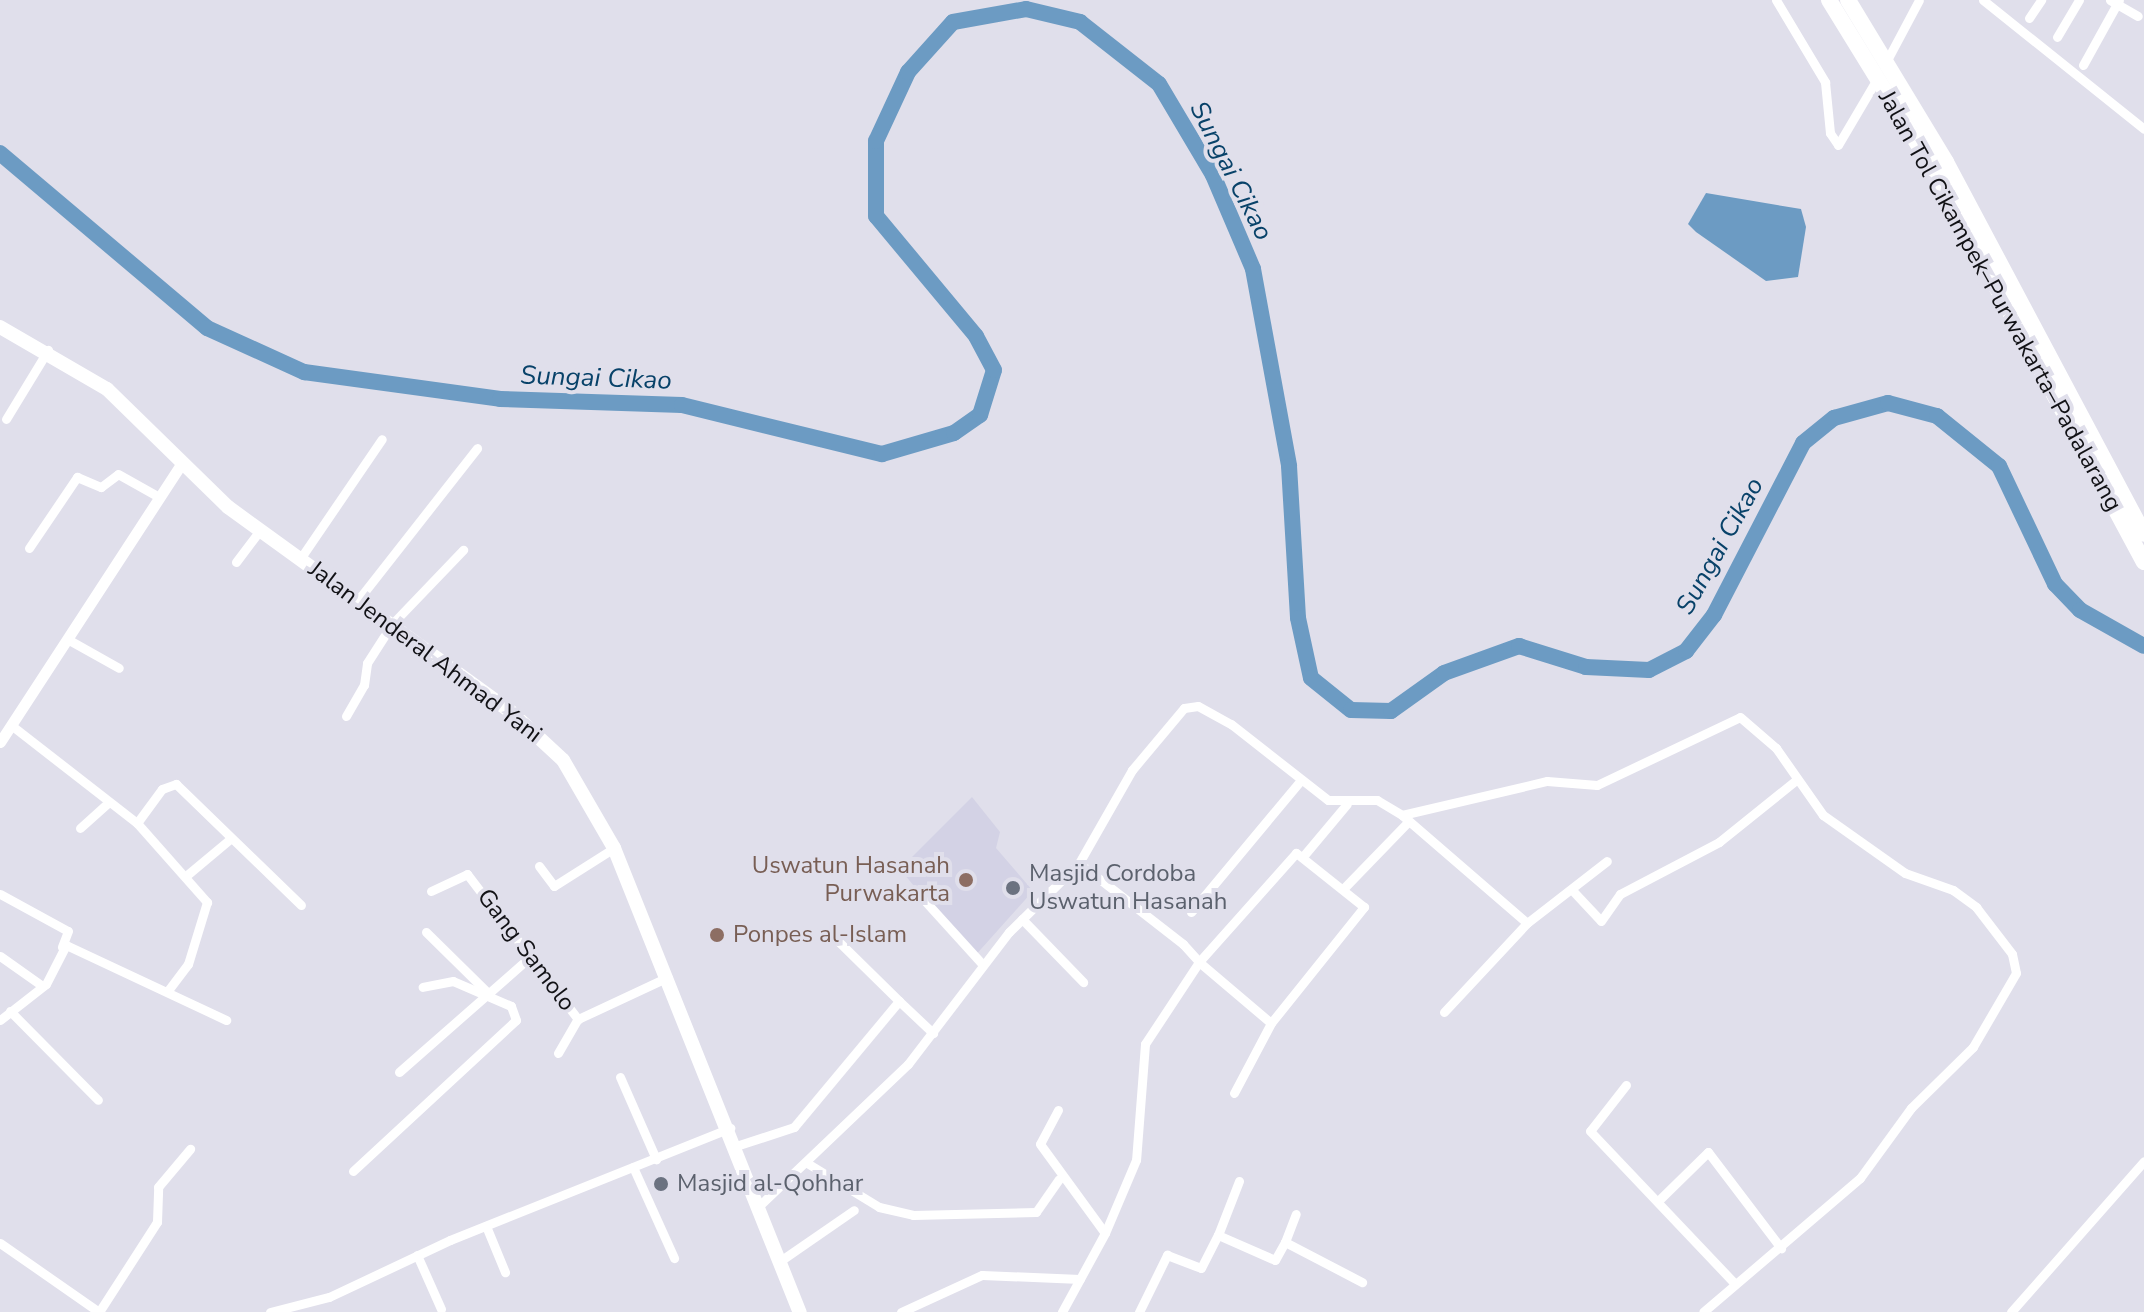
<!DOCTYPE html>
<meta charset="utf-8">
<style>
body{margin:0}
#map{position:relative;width:2144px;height:1312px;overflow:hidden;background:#e0dfeb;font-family:"Nunito Sans",sans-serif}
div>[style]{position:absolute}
.built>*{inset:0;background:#d3d2e5}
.water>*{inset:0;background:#6c9bc3}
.river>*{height:16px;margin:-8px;padding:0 8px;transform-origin:8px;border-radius:8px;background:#6c9bc3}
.minor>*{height:9px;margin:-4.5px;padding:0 4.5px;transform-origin:4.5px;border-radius:4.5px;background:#fff}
.tertiary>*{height:11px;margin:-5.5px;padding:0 5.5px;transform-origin:5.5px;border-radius:5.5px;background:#fff}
.trunk>*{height:14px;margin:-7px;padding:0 7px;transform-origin:7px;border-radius:7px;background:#fff}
.motorway>*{height:16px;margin:-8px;padding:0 8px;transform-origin:8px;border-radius:8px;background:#fff}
.dots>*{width:22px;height:22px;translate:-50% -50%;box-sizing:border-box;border:4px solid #e0dfeb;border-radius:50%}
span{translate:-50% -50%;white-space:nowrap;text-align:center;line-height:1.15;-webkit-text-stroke:8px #e0dfeb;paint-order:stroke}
.street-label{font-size:24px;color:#111115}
.education-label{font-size:24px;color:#785e54}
.right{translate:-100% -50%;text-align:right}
.left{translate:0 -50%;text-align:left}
.worship-label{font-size:24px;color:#5b616d}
.water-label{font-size:26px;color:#084269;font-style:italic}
</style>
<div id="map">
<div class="built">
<i style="clip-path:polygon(972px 797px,1000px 832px,996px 848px,1033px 891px,973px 958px,900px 869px)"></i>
</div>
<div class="water">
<i style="clip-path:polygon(1706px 193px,1801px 209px,1806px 227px,1798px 277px,1766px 281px,1696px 232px,1688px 224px)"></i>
</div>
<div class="river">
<i style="left:0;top:153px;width:271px;rotate:40.2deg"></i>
<i style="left:207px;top:328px;width:107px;rotate:24.4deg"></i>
<i style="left:304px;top:372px;width:198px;rotate:7.8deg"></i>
<i style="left:500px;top:399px;width:182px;rotate:1.9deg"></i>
<i style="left:682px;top:405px;width:206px;rotate:13.8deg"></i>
<i style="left:882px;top:454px;width:75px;rotate:-16.3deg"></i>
<i style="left:954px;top:433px;width:32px;rotate:-35deg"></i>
<i style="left:980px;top:415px;width:47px;rotate:-72.7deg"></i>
<i style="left:994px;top:370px;width:38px;rotate:-118deg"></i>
<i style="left:976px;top:336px;width:156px;rotate:-129.8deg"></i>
<i style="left:876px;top:216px;width:75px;rotate:-90deg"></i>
<i style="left:876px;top:141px;width:76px;rotate:-65.1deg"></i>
<i style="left:908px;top:72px;width:67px;rotate:-48deg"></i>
<i style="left:953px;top:22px;width:74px;rotate:-10.1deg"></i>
<i style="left:1026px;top:9px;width:56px;rotate:13.5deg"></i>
<i style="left:1080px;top:22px;width:100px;rotate:38.1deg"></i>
<i style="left:1159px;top:84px;width:106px;rotate:59.3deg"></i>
<i style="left:1213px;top:175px;width:102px;rotate:66.9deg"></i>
<i style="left:1253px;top:269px;width:200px;rotate:79.6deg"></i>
<i style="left:1289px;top:466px;width:152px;rotate:86.6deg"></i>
<i style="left:1298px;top:618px;width:61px;rotate:77.8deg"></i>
<i style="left:1311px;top:678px;width:51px;rotate:38.7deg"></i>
<i style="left:1351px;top:710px;width:40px;rotate:1.4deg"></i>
<i style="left:1391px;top:711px;width:65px;rotate:-35.6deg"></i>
<i style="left:1444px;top:673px;width:80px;rotate:-19.8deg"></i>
<i style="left:1519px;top:646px;width:70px;rotate:17.4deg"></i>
<i style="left:1586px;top:667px;width:63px;rotate:2.7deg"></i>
<i style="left:1649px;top:670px;width:42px;rotate:-27.2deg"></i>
<i style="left:1686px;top:651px;width:46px;rotate:-52.1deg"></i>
<i style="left:1714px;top:615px;width:194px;rotate:-62.6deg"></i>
<i style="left:1803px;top:443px;width:40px;rotate:-39deg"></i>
<i style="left:1834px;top:418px;width:56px;rotate:-15.5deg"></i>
<i style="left:1888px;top:403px;width:51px;rotate:14.9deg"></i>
<i style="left:1937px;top:416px;width:80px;rotate:38.9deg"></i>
<i style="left:1999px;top:466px;width:131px;rotate:64.6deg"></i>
<i style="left:2055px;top:584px;width:36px;rotate:46deg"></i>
<i style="left:2080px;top:610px;width:73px;rotate:29.4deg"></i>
</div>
<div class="minor">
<i style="left:1776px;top:0;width:96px;rotate:59.1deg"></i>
<i style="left:1825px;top:82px;width:51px;rotate:84.4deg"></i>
<i style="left:1830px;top:133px;width:14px;rotate:56deg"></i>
<i style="left:1838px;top:145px;width:79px;rotate:-59.5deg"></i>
<i style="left:1983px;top:0;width:206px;rotate:38.7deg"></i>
<i style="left:2110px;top:0;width:32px;rotate:30deg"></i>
<i style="left:2029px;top:18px;width:22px;rotate:-56deg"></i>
<i style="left:2057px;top:37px;width:43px;rotate:-59.3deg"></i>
<i style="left:1885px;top:64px;width:72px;rotate:-62deg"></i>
<i style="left:2083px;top:65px;width:74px;rotate:-61deg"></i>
<i style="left:6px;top:419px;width:81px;rotate:-58.7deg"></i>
<i style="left:29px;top:548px;width:86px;rotate:-55.9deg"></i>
<i style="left:77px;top:477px;width:26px;rotate:23deg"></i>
<i style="left:101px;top:487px;width:21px;rotate:-37deg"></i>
<i style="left:118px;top:474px;width:47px;rotate:29.3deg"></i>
<i style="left:300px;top:559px;width:145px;rotate:-55.7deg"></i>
<i style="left:236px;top:562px;width:40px;rotate:-53deg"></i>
<i style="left:358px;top:600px;width:193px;rotate:-51.9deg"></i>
<i style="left:69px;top:640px;width:57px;rotate:29.2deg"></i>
<i style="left:346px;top:716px;width:36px;rotate:-60deg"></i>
<i style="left:364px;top:685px;width:22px;rotate:-82deg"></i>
<i style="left:367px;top:663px;width:46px;rotate:-57.3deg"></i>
<i style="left:392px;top:624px;width:103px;rotate:-46.2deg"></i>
<i style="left:11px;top:725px;width:160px;rotate:37.9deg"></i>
<i style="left:137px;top:823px;width:42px;rotate:-53.7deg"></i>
<i style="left:162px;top:789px;width:15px;rotate:-20deg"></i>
<i style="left:176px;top:784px;width:174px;rotate:44.1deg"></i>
<i style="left:1402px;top:815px;width:165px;rotate:40.8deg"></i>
<i style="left:137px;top:823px;width:106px;rotate:48.5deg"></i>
<i style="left:207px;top:902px;width:65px;rotate:107deg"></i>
<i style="left:188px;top:964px;width:34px;rotate:127deg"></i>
<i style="left:80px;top:828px;width:38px;rotate:-42deg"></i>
<i style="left:1305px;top:854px;width:65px;rotate:-50deg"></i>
<i style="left:1079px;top:863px;width:132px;rotate:37.9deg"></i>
<i style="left:1183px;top:944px;width:24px;rotate:48deg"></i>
<i style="left:1199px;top:962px;width:94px;rotate:40.3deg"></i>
<i style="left:1271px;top:1023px;width:149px;rotate:-51.3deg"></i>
<i style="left:1364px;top:907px;width:87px;rotate:-141.5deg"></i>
<i style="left:1296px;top:853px;width:146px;rotate:131.7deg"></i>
<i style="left:1199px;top:962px;width:98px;rotate:123.4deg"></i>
<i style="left:1145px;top:1044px;width:116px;rotate:94.4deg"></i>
<i style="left:1136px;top:1160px;width:79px;rotate:113deg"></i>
<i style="left:539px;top:866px;width:25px;rotate:53deg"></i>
<i style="left:554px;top:886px;width:71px;rotate:-32.3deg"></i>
<i style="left:187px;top:875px;width:56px;rotate:-39.9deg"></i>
<i style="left:1343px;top:889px;width:91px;rotate:-45.9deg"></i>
<i style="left:915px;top:890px;width:100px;rotate:47.8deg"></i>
<i style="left:1572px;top:890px;width:42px;rotate:46.9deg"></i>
<i style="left:1601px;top:921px;width:33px;rotate:-55deg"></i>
<i style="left:1620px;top:894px;width:112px;rotate:-27.7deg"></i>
<i style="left:1719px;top:842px;width:97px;rotate:-38.8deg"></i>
<i style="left:431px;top:891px;width:40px;rotate:-25deg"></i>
<i style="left:467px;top:874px;width:183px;rotate:52.6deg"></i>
<i style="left:578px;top:1019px;width:99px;rotate:-25deg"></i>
<i style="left:0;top:894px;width:77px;rotate:28.6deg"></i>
<i style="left:68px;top:931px;width:17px;rotate:111deg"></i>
<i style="left:1191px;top:912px;width:172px;rotate:-50.2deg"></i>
<i style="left:1022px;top:919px;width:88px;rotate:45.9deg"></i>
<i style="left:426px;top:932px;width:83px;rotate:44.5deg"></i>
<i style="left:838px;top:941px;width:86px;rotate:44.5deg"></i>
<i style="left:0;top:956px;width:50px;rotate:35.3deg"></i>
<i style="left:10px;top:1011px;width:125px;rotate:45.3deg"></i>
<i style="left:1444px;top:1012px;width:122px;rotate:-47deg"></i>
<i style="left:1527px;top:923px;width:101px;rotate:-37.8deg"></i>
<i style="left:0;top:1020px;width:58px;rotate:-38deg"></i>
<i style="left:46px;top:984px;width:44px;rotate:-62.9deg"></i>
<i style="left:66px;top:945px;width:177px;rotate:25.1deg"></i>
<i style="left:558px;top:1053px;width:39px;rotate:-60deg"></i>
<i style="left:399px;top:1072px;width:177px;rotate:-41.3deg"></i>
<i style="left:620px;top:1077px;width:90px;rotate:66.3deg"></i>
<i style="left:1626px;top:1085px;width:58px;rotate:128deg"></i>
<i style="left:1590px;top:1131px;width:209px;rotate:46.5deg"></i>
<i style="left:1234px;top:1093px;width:79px;rotate:-62.1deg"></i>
<i style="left:1058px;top:1110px;width:38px;rotate:118deg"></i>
<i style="left:1040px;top:1144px;width:110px;rotate:53.9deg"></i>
<i style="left:1105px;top:1233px;width:90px;rotate:118.6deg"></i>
<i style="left:739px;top:1145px;width:58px;rotate:-18.1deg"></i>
<i style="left:794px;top:1127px;width:164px;rotate:-50.2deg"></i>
<i style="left:899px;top:1001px;width:47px;rotate:43.3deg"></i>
<i style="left:807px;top:1163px;width:84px;rotate:31.4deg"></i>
<i style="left:879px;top:1207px;width:35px;rotate:13deg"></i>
<i style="left:913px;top:1215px;width:123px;rotate:-1.4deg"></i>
<i style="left:1036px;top:1212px;width:40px;rotate:-55.1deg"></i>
<i style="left:633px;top:1167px;width:100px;rotate:65.7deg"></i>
<i style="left:353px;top:1171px;width:222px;rotate:-42.8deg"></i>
<i style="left:516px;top:1020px;width:15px;rotate:-110deg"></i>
<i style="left:511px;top:1006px;width:63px;rotate:-156.7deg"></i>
<i style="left:453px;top:981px;width:31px;rotate:169deg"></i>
<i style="left:1658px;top:1201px;width:70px;rotate:-44.4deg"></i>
<i style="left:1708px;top:1152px;width:121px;rotate:52.8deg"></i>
<i style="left:760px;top:1205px;width:204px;rotate:-43.6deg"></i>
<i style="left:908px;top:1064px;width:166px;rotate:-52.6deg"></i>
<i style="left:1009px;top:932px;width:98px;rotate:-44.6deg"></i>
<i style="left:1079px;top:863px;width:107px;rotate:-60.3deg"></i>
<i style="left:1132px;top:770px;width:81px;rotate:-50deg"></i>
<i style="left:1184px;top:708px;width:14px;rotate:-8deg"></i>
<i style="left:1198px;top:706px;width:38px;rotate:29deg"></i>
<i style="left:1231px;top:724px;width:123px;rotate:38.1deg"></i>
<i style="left:1328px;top:800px;width:49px"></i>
<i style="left:1377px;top:800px;width:29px;rotate:31deg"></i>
<i style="left:1402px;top:815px;width:149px;rotate:-13.2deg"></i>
<i style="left:1547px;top:781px;width:50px;rotate:4.6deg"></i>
<i style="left:1597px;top:785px;width:158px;rotate:-25.4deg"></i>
<i style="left:1740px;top:717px;width:48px;rotate:40.7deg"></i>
<i style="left:1776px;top:748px;width:82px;rotate:55deg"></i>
<i style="left:1823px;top:815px;width:100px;rotate:35.3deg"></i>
<i style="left:1905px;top:873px;width:51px;rotate:19.5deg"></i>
<i style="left:1953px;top:890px;width:29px;rotate:36deg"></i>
<i style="left:1976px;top:907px;width:59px;rotate:52.5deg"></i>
<i style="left:2012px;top:954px;width:19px;rotate:78deg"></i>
<i style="left:2016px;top:973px;width:86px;rotate:120.2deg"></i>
<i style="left:1973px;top:1047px;width:87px;rotate:135.5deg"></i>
<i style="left:1911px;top:1108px;width:87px;rotate:126.1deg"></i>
<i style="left:1860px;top:1178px;width:206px;rotate:139.5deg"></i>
<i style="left:486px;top:1226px;width:50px;rotate:67.6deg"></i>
<i style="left:1218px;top:1235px;width:58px;rotate:-68.7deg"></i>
<i style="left:1285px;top:1242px;width:30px;rotate:-69deg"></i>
<i style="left:0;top:1243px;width:121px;rotate:34.9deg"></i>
<i style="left:417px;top:1255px;width:59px;rotate:66deg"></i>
<i style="left:783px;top:1259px;width:86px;rotate:-34.6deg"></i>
<i style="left:99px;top:1312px;width:107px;rotate:-57.2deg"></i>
<i style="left:157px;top:1222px;width:35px;rotate:-88deg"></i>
<i style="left:158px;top:1187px;width:50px;rotate:-49.9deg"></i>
<i style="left:270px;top:1312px;width:61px;rotate:-14.3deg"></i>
<i style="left:329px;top:1297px;width:134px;rotate:-25.2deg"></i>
<i style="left:450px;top:1240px;width:302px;rotate:-21.8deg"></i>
<i style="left:901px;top:1312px;width:89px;rotate:-24.6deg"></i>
<i style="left:982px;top:1275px;width:98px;rotate:2.3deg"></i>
<i style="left:1139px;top:1312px;width:64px;rotate:-63.8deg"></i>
<i style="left:1167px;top:1255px;width:36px;rotate:21deg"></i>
<i style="left:1201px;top:1268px;width:37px;rotate:-63deg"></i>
<i style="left:1218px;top:1235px;width:62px;rotate:23.7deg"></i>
<i style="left:1275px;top:1260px;width:21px;rotate:-61deg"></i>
<i style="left:1285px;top:1242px;width:87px;rotate:27.5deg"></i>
<i style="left:2011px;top:1312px;width:201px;rotate:-48.6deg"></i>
</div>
<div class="tertiary">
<i style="left:0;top:742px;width:330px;rotate:-56.9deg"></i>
</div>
<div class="trunk">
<i style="left:0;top:327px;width:124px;rotate:30.1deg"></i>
<i style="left:107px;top:389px;width:169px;rotate:44.3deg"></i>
<i style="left:228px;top:507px;width:348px;rotate:35.9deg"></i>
<i style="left:510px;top:711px;width:72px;rotate:42.8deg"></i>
<i style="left:563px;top:760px;width:102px;rotate:59.9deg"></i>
<i style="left:614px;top:848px;width:500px;rotate:68.2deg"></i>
</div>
<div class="motorway">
<i style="left:1829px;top:0;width:198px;rotate:58.4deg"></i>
<i style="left:1933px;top:169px;width:446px;rotate:61.8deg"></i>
<i style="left:1848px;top:0;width:189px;rotate:58.8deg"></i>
<i style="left:1946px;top:162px;width:421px;rotate:62deg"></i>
</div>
<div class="dots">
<i style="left:966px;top:880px;background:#8d6e63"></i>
<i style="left:1013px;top:888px;background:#6b7280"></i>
<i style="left:717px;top:935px;background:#8d6e63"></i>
<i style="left:661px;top:1184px;background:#6b7280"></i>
</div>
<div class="street-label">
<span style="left:2000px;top:301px;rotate:61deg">Jalan Tol Cikampek–Purwakarta–Padalarang</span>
<span style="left:425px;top:652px;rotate:37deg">Jalan Jenderal Ahmad Yani</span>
<span style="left:526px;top:950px;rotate:53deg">Gang Samolo</span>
</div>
<div class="education-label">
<span class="right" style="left:950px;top:880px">Uswatun Hasanah<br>Purwakarta</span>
<span class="left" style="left:733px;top:935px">Ponpes al-Islam</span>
</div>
<div class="worship-label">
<span class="left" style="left:1029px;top:888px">Masjid Cordoba<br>Uswatun Hasanah</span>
<span class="left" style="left:677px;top:1184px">Masjid al-Qohhar</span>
</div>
<div class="water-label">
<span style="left:1231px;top:171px;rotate:63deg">Sungai Cikao</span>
<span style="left:596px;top:378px;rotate:2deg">Sungai Cikao</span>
<span style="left:1720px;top:546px;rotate:-61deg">Sungai Cikao</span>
</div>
</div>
